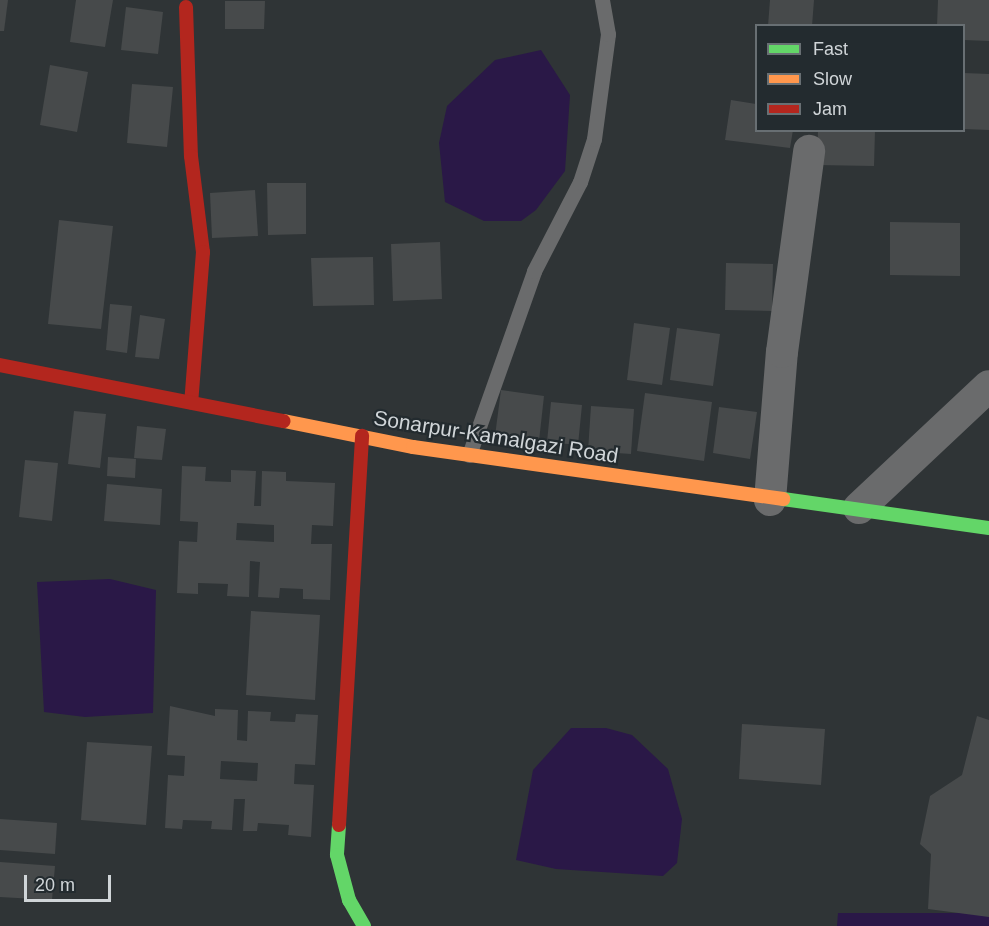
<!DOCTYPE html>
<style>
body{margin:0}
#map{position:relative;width:989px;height:926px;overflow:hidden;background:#2f3436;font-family:Arial,sans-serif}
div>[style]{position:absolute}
.water>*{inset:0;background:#2a1847}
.building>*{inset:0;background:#474a4b}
.lane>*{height:15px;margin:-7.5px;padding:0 7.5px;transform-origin:7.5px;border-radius:7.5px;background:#6a6b6c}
.street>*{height:32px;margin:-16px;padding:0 16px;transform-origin:16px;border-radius:16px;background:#6a6b6c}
.fast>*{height:14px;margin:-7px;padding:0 7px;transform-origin:7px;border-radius:7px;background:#63d668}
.slow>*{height:14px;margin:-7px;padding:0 7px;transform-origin:7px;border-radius:7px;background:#ff974d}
.jam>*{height:14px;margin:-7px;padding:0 7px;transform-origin:7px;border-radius:7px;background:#b3261e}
span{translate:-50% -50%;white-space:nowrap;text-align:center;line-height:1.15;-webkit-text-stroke:4.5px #232b2f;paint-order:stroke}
.street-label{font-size:21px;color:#d0d5d8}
.legend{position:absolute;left:755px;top:24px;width:210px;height:108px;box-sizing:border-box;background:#232b2f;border:2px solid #686f73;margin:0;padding:8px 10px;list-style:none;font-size:18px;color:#d0d5d8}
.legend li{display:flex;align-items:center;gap:12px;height:30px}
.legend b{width:30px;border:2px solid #686f73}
.scale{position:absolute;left:24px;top:875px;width:87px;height:27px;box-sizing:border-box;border:3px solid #d0d5d8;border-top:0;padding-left:8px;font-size:18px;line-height:21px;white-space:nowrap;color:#d0d5d8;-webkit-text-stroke:4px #232b2f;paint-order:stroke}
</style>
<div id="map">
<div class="water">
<i style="clip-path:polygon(541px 50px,570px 95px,565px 171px,536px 210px,521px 221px,484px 221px,445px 202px,439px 143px,447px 106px,495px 60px)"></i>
<i style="clip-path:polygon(110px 579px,156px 590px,153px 713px,85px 717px,44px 712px,37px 582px)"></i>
<i style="clip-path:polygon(571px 728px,606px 728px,632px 735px,668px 769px,682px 819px,677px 863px,663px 876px,556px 869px,516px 860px,533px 770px)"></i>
<i style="clip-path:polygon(838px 913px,989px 913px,989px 926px,837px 926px)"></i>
</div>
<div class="building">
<i style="clip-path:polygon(0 0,8px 0,4px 31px,0 31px)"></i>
<i style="clip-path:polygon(76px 0,113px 0,105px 47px,70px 42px)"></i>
<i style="clip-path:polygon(770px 0,814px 0,812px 26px,768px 26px)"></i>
<i style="clip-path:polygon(938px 0,989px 0,989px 41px,964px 40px,964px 26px,937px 26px)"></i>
<i style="clip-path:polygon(225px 1px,265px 1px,264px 29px,225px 29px)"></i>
<i style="clip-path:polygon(126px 7px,163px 12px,158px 54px,121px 50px)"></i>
<i style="clip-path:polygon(50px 65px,88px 72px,77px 132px,40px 125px)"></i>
<i style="clip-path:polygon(964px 73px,989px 74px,989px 130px,964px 129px)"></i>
<i style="clip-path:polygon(132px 84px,173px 87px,167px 147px,127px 143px)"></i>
<i style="clip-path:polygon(731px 100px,756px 104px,756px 130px,793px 130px,790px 148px,725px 140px)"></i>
<i style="clip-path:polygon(818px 130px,875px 130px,874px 166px,817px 165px)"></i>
<i style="clip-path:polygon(267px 183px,306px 183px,306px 234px,268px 235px)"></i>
<i style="clip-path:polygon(255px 190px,258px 236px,212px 238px,210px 193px)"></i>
<i style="clip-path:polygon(59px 220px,113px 226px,101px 329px,48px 324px)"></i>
<i style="clip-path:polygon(890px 222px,960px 223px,960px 276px,890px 275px)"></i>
<i style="clip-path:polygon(440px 242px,442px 299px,393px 301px,391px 244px)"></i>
<i style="clip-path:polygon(373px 257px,374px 305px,313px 306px,311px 258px)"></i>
<i style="clip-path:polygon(726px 263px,773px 264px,772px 311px,725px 310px)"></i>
<i style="clip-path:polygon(110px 304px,132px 306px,127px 353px,106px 350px)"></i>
<i style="clip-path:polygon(140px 315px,165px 319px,159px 359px,135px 357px)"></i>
<i style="clip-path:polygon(634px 323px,670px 328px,662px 385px,627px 380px)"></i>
<i style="clip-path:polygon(677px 328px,720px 334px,713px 386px,670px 380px)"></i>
<i style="clip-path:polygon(501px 390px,544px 396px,539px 441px,495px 436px)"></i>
<i style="clip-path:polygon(645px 393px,712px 402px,704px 461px,637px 451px)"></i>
<i style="clip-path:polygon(551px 402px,582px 405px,578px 445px,547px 442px)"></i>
<i style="clip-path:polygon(591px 406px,634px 409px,631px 454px,588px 451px)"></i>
<i style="clip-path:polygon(719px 407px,757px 412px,750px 459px,713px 453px)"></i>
<i style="clip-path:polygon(74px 411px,106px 414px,100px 468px,68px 464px)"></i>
<i style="clip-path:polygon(137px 426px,166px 429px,162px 460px,134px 458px)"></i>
<i style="clip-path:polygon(108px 457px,136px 459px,135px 478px,107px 476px)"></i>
<i style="clip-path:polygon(25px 460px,58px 463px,52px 521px,19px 517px)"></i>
<i style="clip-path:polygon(evenodd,182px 466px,206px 467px,205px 481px,231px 482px,231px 470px,256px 471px,254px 506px,261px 506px,262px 471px,286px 472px,286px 481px,335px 483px,333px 526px,312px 525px,311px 544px,332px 544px,330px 600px,303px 599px,303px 589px,280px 588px,279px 598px,258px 597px,260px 562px,250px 561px,249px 597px,227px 596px,228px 584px,198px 583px,198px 594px,177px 593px,179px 541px,197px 542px,198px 522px,180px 521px,182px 466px,237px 523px,274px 525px,274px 542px,236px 540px,237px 523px)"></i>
<i style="clip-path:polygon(107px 484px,162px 489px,160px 525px,104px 521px)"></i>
<i style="clip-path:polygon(251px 611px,320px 615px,315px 700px,246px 695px)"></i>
<i style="clip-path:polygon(evenodd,170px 706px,215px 716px,215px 709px,238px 710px,237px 740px,247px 741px,248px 711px,271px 712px,270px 721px,295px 722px,296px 714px,318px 715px,315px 765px,295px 764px,294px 784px,314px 785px,311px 837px,288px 835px,289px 825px,258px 823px,257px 831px,243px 831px,245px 799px,234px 799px,232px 830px,211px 829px,212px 821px,183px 820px,182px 829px,165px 828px,168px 775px,184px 776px,185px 756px,167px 755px,170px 706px,221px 761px,258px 763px,257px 781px,220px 779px,221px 761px)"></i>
<i style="clip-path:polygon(977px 716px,989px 720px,989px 917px,928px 909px,931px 854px,920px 844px,930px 796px,962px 775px)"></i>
<i style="clip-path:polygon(742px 724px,825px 729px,821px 785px,739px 779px)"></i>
<i style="clip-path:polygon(87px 742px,152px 746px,146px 825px,81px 820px)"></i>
<i style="clip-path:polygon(0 819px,57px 823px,55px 854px,0 850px)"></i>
<i style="clip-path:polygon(0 862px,55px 866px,52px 900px,0 897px)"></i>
</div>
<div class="lane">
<i style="left:469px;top:455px;width:195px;rotate:-70.5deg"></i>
<i style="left:534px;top:271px;width:100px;rotate:-62.7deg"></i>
<i style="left:580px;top:182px;width:45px;rotate:-72deg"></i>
<i style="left:594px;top:139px;width:106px;rotate:-82.4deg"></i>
<i style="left:608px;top:34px;width:35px;rotate:-100deg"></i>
</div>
<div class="street">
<i style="left:770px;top:500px;width:148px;rotate:-85.4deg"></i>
<i style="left:782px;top:352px;width:203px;rotate:-82.3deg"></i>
<i style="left:859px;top:508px;width:178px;rotate:-43.2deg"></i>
</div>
<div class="fast">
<i style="left:783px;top:499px;width:208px;rotate:8deg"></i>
<i style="left:339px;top:825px;width:30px;rotate:94deg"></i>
<i style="left:337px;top:855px;width:47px;rotate:75.1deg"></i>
<i style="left:349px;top:900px;width:30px;rotate:60deg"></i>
</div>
<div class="slow">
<i style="left:284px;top:421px;width:132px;rotate:11.4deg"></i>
<i style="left:413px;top:447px;width:374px;rotate:8deg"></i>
</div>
<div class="jam">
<i style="left:186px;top:7px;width:149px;rotate:88.1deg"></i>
<i style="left:191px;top:156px;width:97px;rotate:82.9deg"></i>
<i style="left:203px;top:252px;width:151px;rotate:94.5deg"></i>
<i style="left:0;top:365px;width:289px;rotate:11.2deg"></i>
<i style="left:339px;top:825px;width:390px;rotate:-86.6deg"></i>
</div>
<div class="street-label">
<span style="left:496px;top:437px;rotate:9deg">Sonarpur-Kamalgazi Road</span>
</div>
<ul class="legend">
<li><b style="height:8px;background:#63d668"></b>Fast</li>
<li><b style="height:8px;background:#ff974d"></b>Slow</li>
<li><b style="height:8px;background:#b3261e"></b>Jam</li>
</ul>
<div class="scale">20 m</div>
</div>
